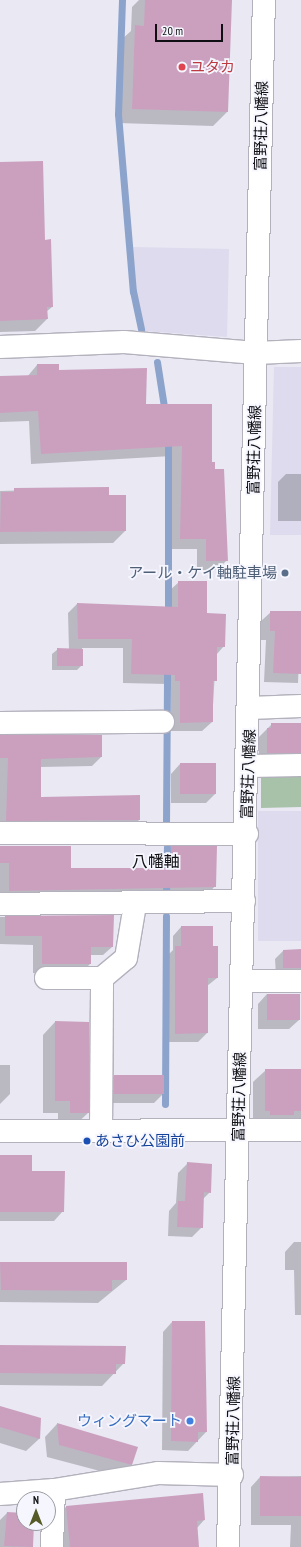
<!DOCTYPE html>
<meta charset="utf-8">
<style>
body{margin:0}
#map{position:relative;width:301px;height:1547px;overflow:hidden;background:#e9e8f3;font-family:"PT Sans Narrow","Noto Sans JP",sans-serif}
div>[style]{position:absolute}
.built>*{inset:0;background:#dddbed}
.green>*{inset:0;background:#a8c2a9}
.shadow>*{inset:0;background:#0003}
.stream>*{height:7px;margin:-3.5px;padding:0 3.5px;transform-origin:3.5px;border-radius:3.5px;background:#8ca3cc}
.building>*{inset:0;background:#cba0bf}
.roads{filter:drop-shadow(1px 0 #b2b1bc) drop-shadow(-1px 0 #b2b1bc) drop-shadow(0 1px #b2b1bc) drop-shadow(0 -1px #b2b1bc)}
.minor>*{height:22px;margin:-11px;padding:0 11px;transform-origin:11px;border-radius:11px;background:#fff}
.major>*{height:22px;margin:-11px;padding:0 11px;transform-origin:11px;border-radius:11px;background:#fff}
.dots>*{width:11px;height:11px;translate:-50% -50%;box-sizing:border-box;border:2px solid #f6f6ff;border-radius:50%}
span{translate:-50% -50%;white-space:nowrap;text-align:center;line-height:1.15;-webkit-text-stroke:3.5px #f6f6ff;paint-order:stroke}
.health-label{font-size:15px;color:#be3a42}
.left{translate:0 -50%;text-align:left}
.street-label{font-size:15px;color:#0f0f13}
.service-label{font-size:15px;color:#4e5e75}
.right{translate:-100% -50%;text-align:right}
.transit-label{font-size:15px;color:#164399}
.shop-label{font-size:15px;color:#366cbe}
.neighbourhood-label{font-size:16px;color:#0f0f13}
.north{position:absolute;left:16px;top:1491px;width:40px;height:40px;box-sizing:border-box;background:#f6f6ff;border:1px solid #9a9aa1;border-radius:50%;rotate:0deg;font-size:11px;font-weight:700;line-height:16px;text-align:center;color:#0f0f13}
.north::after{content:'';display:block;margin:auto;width:14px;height:18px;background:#565b28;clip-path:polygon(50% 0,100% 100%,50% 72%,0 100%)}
.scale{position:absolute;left:155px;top:24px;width:68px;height:18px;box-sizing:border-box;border:2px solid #0f0f13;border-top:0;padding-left:5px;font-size:12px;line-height:14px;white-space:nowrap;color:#0f0f13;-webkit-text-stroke:3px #f6f6ff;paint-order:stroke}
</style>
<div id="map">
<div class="built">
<i style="clip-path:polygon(132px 247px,229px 249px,227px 337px,145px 331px,136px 292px)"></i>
<i style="clip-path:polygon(274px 367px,301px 367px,301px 535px,270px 535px)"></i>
<i style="clip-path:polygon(258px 811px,301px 811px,301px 941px,258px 941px)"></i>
</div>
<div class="green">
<i style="clip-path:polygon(261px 774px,301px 774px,301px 807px,261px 808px)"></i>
</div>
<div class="shadow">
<i style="clip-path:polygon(139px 0,231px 0,227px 112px,213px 126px,118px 123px,121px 40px,131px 31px,132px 7px)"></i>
<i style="clip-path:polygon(0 163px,44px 241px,52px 307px,46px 312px,47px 319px,35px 331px,0 332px)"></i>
<i style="clip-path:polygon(37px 365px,145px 405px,211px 463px,227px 560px,217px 570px,197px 570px,197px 549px,171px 549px,172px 456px,31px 464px,29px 421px,0 422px,0 377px,27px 377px)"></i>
<i style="clip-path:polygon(286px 474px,301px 474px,301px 521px,278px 521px,278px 482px)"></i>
<i style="clip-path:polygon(108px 488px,108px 496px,125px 496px,125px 531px,113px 543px,0 544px,0 491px)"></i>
<i style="clip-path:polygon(179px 582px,206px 614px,224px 646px,216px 655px,212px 722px,202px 731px,171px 731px,171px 690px,167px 690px,167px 684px,123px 683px,123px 648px,82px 648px,82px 665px,77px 670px,52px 670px,52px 654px,58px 649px,69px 650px,68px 613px,77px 604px,170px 608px,169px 591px)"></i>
<i style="clip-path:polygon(271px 612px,301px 612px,298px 683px,264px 682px,266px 640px,261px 640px,261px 621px)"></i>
<i style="clip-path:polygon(272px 724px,301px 724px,301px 767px,259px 762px,259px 737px)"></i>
<i style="clip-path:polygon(0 735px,101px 757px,92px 766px,40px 767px,40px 798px,139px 820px,130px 829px,0 829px)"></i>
<i style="clip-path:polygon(180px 764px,215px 794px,206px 803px,171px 803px,171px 774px)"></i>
<i style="clip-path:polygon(0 847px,70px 869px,163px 869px,163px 856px,172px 847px,215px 886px,207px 895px,0 900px)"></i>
<i style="clip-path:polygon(113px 916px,112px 947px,103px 955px,90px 955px,90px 964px,81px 973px,33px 973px,33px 945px,0 944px,0 917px)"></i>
<i style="clip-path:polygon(181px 927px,217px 978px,207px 986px,207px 1033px,198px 1042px,166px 1042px,167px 956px,173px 950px,173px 936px)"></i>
<i style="clip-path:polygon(301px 950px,301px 978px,276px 976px,275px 959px,283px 951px)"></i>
<i style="clip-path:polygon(267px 994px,299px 1020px,289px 1029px,258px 1029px,258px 1004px)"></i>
<i style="clip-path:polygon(55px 1022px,88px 1113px,75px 1125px,58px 1125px,58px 1113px,43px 1113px,43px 1035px)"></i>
<i style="clip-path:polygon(0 1065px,10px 1065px,10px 1094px,0 1104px)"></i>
<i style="clip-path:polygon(266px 1070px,301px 1070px,301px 1124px,253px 1123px,253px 1082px)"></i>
<i style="clip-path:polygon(114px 1076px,163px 1094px,154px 1103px,105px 1103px,105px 1086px)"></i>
<i style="clip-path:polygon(0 1156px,31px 1172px,63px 1211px,54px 1221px,0 1221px)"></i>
<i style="clip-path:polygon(188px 1163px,210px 1192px,203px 1199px,202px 1227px,192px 1237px,168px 1236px,169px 1211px,176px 1203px,178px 1173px)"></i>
<i style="clip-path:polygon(294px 1242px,301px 1242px,301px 1315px,295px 1315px,294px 1270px,285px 1270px,285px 1252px)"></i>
<i style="clip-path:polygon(0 1263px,126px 1263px,126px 1280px,98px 1303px,0 1302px)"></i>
<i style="clip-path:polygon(172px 1322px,206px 1432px,188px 1451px,162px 1450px,163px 1332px)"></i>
<i style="clip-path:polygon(0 1346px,124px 1363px,102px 1386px,0 1385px)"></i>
<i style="clip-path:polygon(0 1407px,40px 1419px,39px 1439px,26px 1451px,0 1443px)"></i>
<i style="clip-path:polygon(57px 1424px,132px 1464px,119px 1476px,47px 1457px,45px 1437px)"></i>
<i style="clip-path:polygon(301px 1476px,301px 1547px,290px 1547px,291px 1525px,251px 1525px,251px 1487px,260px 1477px)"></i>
<i style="clip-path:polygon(202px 1494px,204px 1520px,197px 1528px,198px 1547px,60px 1547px,57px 1516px,66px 1507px)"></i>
<i style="clip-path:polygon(7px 1513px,24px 1514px,24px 1523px,33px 1523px,32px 1547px,0 1547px,0 1520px)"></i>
</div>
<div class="stream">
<i style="left:122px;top:0;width:114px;rotate:92deg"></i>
<i style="left:118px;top:114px;width:178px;rotate:85.2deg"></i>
<i style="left:133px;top:291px;width:39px;rotate:78deg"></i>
<i style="left:157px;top:362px;width:52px;rotate:81.1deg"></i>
<i style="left:168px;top:438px;width:177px;rotate:90deg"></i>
<i style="left:166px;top:825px;width:160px;rotate:-89.6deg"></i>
<i style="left:166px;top:897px;width:50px;rotate:-88.9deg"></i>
<i style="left:165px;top:1104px;width:188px;rotate:-89.7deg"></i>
</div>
<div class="building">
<i style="clip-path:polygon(145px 0,232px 0,228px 112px,132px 109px,135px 25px,144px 26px)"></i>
<i style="clip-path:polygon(43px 161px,45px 240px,51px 239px,53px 307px,47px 307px,48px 319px,0 321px,0 162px)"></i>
<i style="clip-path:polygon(37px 364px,59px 364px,59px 370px,147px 368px,146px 404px,212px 404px,212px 462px,215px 462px,215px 469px,224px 469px,228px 561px,206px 561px,206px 539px,180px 539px,182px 446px,41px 454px,38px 411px,0 413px,0 376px,37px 375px)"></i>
<i style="clip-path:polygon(109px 487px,109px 495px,126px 495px,126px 531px,0 532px,1px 492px,14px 492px,14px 488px)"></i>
<i style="clip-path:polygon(178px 581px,207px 581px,207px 613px,226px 614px,225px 647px,217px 647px,217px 681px,213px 681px,213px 722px,180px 723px,180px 681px,175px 681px,175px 675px,131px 674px,132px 639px,78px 639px,77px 603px,178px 607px)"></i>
<i style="clip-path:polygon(270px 611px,301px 611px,301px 674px,273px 673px,275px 631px,270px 631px)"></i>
<i style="clip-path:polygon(57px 648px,83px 649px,83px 666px,57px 666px)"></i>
<i style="clip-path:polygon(271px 723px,301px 723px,301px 753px,267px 753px,267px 728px,271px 728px)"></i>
<i style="clip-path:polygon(0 735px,102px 735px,102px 757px,41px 759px,41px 797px,140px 795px,140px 820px,6px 821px,8px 758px,0 758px)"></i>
<i style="clip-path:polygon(180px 763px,216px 763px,216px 794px,180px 794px)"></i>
<i style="clip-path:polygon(0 846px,71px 846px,71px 868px,171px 868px,171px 846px,217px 846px,216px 887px,9px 891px,9px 863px,0 863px)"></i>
<i style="clip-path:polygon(114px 915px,113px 947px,91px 947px,91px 964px,42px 964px,42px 936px,5px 936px,5px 916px)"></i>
<i style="clip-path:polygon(181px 926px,213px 926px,213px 946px,218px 946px,218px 978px,208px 978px,208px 1033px,175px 1034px,175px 946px,181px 946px)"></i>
<i style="clip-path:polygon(301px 949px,301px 968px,283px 968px,283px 950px)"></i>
<i style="clip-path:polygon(267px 994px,300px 994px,300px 1020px,267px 1020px)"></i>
<i style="clip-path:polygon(55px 1021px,89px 1022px,89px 1113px,70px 1113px,70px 1101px,55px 1101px)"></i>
<i style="clip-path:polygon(265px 1069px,301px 1069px,301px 1111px,294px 1111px,294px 1115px,270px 1115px,270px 1111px,265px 1111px)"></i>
<i style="clip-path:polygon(114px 1075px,164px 1075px,164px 1094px,114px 1094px)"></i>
<i style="clip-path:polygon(0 1155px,32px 1155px,32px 1171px,65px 1171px,64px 1212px,0 1212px)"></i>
<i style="clip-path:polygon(187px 1162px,212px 1164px,211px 1193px,204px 1192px,203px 1228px,177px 1227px,178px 1201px,185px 1201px)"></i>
<i style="clip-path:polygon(0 1262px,127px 1262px,127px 1280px,112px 1280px,112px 1291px,1px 1290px)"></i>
<i style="clip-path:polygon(172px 1321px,205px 1321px,207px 1432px,198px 1432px,198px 1442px,171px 1441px)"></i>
<i style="clip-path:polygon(0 1345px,126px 1346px,125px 1364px,116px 1364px,116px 1374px,0 1373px)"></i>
<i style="clip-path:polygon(0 1406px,41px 1418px,40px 1439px,0 1427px)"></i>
<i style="clip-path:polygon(57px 1423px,138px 1447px,132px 1465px,59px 1445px)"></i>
<i style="clip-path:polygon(260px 1476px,301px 1477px,301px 1516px,260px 1516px)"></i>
<i style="clip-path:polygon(203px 1493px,205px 1520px,197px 1521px,199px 1547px,70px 1547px,66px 1506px)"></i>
<i style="clip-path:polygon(7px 1512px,24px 1513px,24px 1523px,34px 1523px,33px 1547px,4px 1546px)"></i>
</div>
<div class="roads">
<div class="minor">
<i style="left:0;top:347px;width:124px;rotate:-2.3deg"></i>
<i style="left:124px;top:342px;width:132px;rotate:4.8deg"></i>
<i style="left:256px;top:353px;width:45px;rotate:-2.5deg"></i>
<i style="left:250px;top:708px;width:51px;rotate:-2.2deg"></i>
<i style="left:0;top:723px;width:163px;rotate:-0.4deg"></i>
<i style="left:249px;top:766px;width:52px;rotate:-1.1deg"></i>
<i style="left:0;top:833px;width:247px;rotate:0.2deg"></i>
<i style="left:0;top:904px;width:244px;rotate:-0.7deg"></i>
<i style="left:46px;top:978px;width:56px"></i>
<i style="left:102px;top:978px;width:31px;rotate:-40deg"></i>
<i style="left:126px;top:958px;width:54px;rotate:-80.4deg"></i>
<i style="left:242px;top:981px;width:59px"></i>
<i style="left:0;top:1131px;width:301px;rotate:-0.2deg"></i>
<i style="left:101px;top:1131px;width:153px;rotate:-89.6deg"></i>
<i style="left:0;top:1494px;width:54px;rotate:-4.2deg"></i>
<i style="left:54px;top:1490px;width:105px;rotate:-9.3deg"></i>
<i style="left:158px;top:1473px;width:74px;rotate:1.5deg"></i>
<i style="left:52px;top:1547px;width:57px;rotate:-88deg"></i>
</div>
<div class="major">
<i style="left:228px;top:1547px;width:1547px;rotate:-88.67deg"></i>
</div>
</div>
<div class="dots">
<i style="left:182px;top:67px;background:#e0444e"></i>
<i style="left:285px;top:573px;background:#5c6f8a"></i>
<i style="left:87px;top:1141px;background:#1a4fb4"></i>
<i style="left:190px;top:1421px;background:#3f7fe0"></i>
</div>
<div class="health-label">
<span class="left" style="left:190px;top:67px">ユタカ</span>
</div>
<div class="street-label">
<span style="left:261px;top:126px;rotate:-89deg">富野荘八幡線</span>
<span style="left:254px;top:450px;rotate:-89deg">富野荘八幡線</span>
<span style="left:248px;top:774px;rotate:-88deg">富野荘八幡線</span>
<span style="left:239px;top:1097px;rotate:-89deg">富野荘八幡線</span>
<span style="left:233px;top:1421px;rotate:-89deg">富野荘八幡線</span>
</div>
<div class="service-label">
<span class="right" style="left:277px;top:573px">アール・ケイ軸駐車場</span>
</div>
<div class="transit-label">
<span class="left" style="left:95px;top:1141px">あさひ公園前</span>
</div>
<div class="shop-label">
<span class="right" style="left:182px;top:1421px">ウィングマート</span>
</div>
<div class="neighbourhood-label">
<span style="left:156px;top:861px">八幡軸</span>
</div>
<div class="north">N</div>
<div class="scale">20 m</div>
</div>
